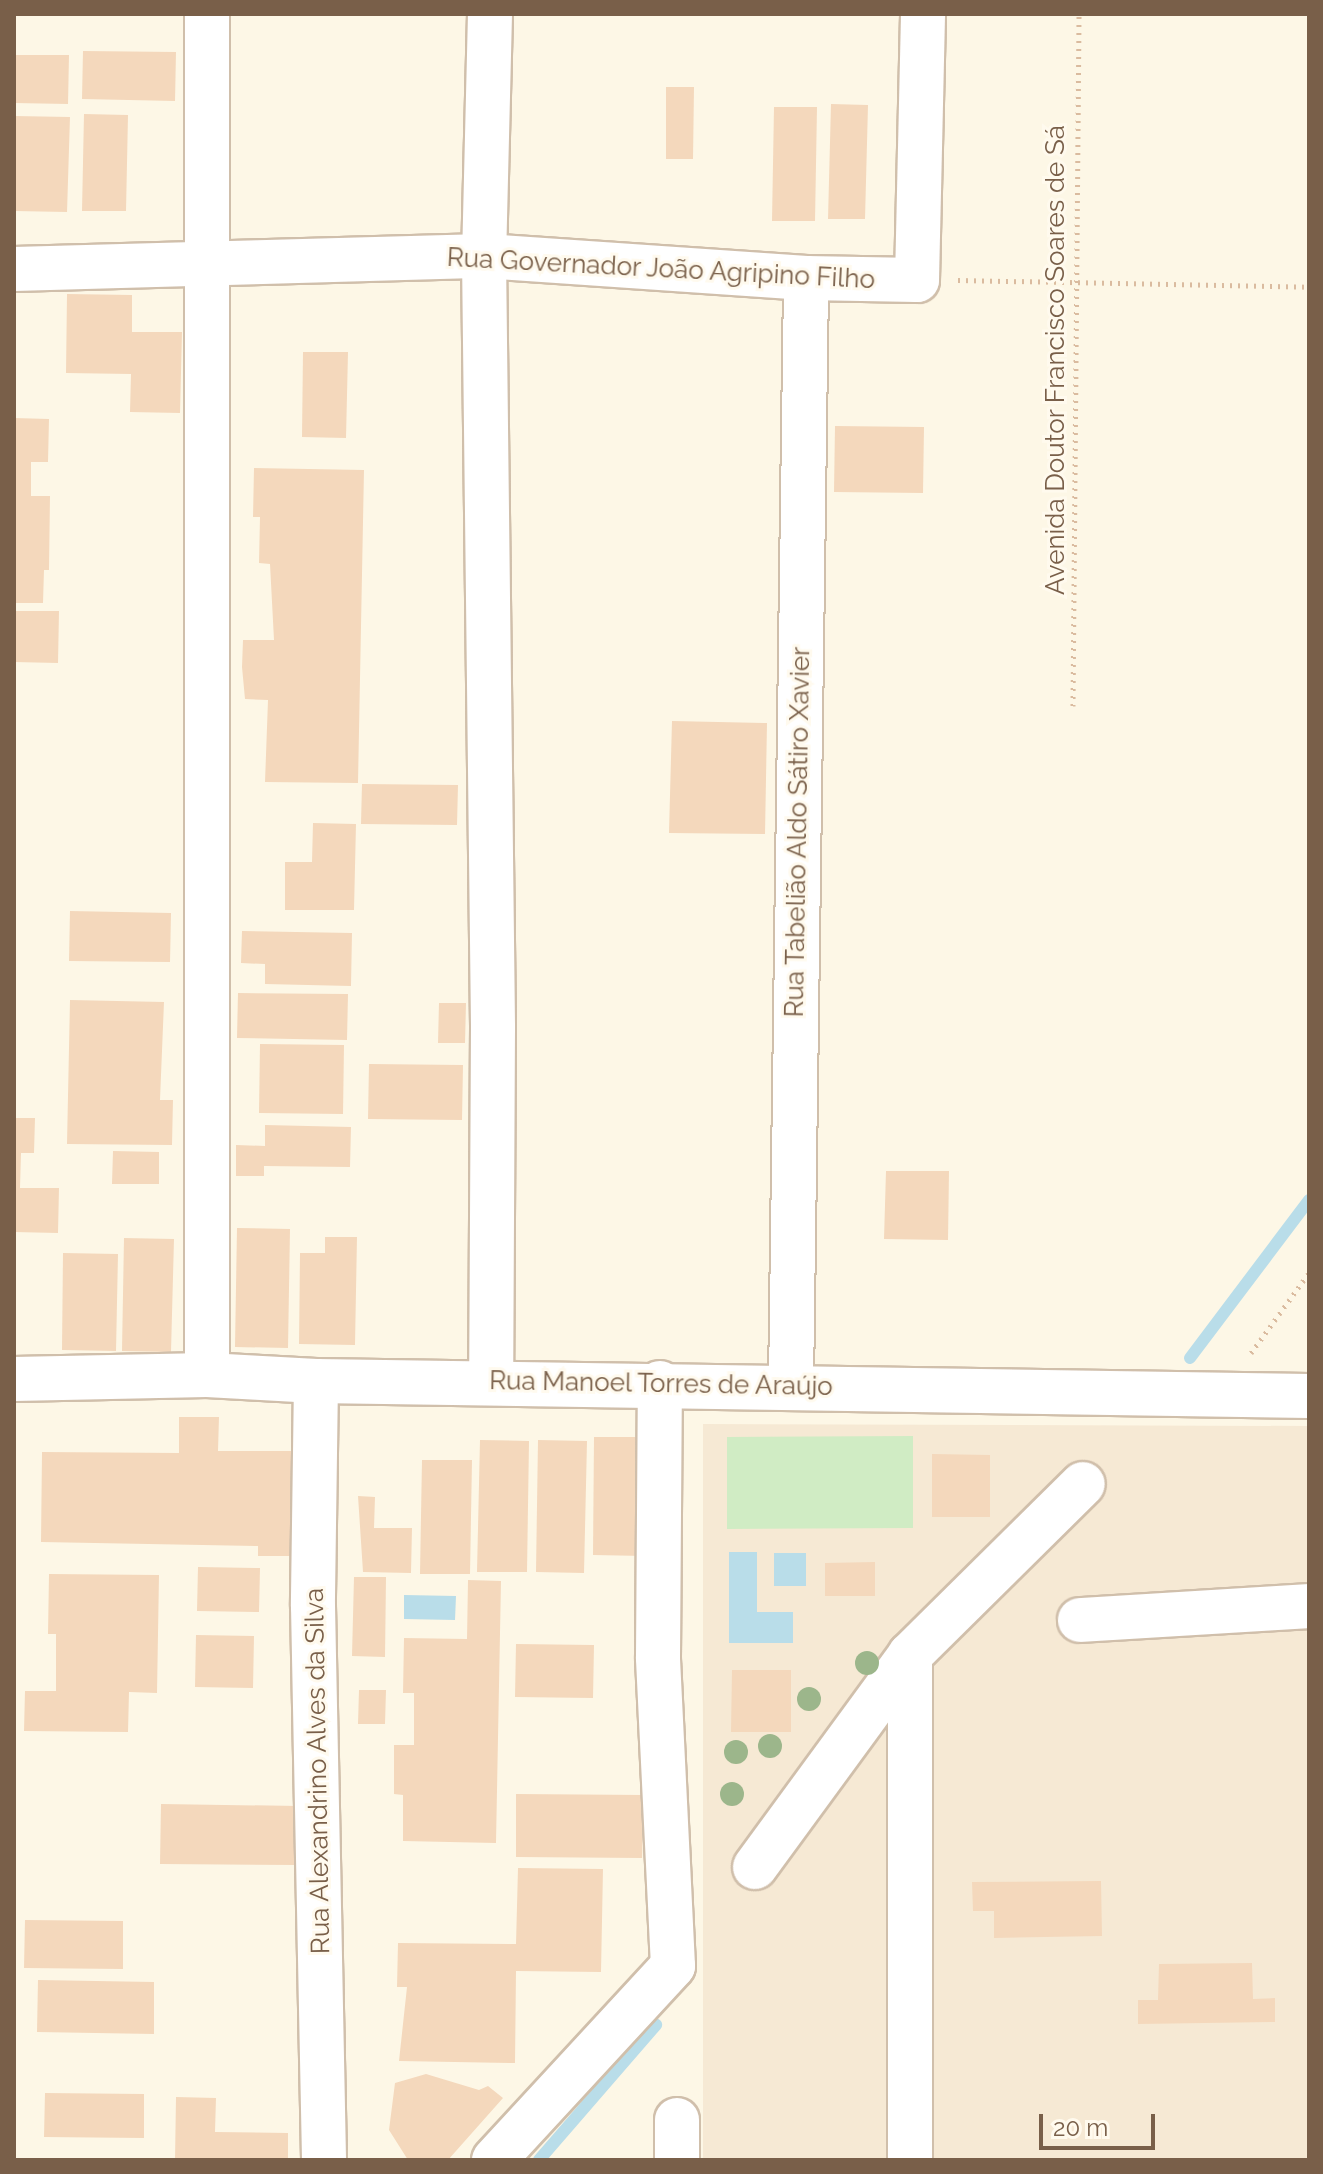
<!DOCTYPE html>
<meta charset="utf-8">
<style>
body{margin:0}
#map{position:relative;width:1323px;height:2174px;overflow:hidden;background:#fdf7e6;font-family:Raleway,sans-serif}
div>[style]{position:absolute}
.residential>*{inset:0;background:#f6e9d4}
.green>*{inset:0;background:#d0ecc4}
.water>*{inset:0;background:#b9dde9}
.stream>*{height:12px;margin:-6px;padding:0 6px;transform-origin:6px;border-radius:6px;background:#b9dde9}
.building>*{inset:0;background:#f4d8bc}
.path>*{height:5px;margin-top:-2.5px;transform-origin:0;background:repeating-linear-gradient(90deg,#dabb9f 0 2px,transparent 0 8px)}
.roads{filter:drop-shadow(2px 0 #d0bfab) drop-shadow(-2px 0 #d0bfab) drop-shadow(0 2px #d0bfab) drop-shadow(0 -2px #d0bfab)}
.minor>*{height:44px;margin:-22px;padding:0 22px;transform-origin:22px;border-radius:22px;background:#fff}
.trees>*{width:24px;height:24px;margin:-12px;border-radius:50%;background:#9cb68b}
span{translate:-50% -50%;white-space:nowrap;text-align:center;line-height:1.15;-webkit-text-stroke:6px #fffaee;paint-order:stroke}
.street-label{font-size:26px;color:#795f49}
.frame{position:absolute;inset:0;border:16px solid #795f49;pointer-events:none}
.scale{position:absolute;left:1039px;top:2114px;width:116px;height:36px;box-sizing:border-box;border:4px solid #795f49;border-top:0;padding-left:10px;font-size:24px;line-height:28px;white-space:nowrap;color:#795f49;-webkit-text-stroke:6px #fffaee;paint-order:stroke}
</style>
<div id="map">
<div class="residential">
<i style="clip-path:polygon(703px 1424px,1309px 1426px,1309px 2160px,703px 2160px)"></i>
</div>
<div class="green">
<i style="clip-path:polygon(913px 1436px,913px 1528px,727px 1529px,727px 1437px)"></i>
</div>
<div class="water">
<i style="clip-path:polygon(729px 1552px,757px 1552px,757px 1612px,793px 1612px,793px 1643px,729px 1643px)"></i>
<i style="clip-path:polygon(774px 1553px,806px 1553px,806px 1586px,774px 1586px)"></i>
<i style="clip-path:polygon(404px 1595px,456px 1596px,455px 1620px,404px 1619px)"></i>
</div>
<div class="stream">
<i style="left:1190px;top:1358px;width:198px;rotate:-53deg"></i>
<i style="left:539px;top:2160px;width:179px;rotate:-49.1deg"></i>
</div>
<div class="building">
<i style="clip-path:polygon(83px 51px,176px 52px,175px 101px,82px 99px)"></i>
<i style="clip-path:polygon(14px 55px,69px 55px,68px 104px,14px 103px)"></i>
<i style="clip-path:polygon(666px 87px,694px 87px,693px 159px,666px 159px)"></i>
<i style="clip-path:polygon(831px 104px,868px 105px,865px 219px,828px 219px)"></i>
<i style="clip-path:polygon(774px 107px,817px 107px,815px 221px,772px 221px)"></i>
<i style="clip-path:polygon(84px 114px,128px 115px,126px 211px,82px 211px)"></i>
<i style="clip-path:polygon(14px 116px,70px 117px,67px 212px,14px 211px)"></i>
<i style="clip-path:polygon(67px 294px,132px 295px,132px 332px,182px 332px,180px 413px,130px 412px,131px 374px,66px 373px)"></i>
<i style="clip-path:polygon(303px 352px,348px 352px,346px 438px,302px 437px)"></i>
<i style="clip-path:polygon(14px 418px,49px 419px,48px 462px,31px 462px,31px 496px,50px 496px,49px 570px,44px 570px,43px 603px,14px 603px)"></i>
<i style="clip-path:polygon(835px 426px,924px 427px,923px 493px,834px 492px)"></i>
<i style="clip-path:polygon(254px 468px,364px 470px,358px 783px,265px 782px,268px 700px,245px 699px,242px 667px,243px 640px,274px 640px,270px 564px,259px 563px,260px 517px,253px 517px)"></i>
<i style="clip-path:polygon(14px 611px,59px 611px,58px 663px,14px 662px)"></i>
<i style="clip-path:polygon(672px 721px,767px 723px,765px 834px,669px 833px)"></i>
<i style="clip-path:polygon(362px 784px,458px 785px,457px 825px,361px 824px)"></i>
<i style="clip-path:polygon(313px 823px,356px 824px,354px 910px,285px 910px,285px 862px,312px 862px)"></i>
<i style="clip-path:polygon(70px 911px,171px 913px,170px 962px,69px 961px)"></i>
<i style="clip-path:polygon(242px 931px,352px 933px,351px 986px,265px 984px,265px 964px,241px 963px)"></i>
<i style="clip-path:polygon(238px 993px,348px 994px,347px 1040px,237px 1038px)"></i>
<i style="clip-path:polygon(70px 1000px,164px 1002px,160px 1100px,173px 1100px,172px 1145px,67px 1144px)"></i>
<i style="clip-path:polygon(439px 1003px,466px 1003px,465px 1043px,438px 1043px)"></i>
<i style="clip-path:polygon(260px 1044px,344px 1045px,343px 1114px,259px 1113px)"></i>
<i style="clip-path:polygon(369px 1064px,463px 1065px,462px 1120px,368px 1119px)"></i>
<i style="clip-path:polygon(14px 1118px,35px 1118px,34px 1153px,21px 1153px,20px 1188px,59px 1188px,58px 1233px,14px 1232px)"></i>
<i style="clip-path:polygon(265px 1125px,351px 1127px,350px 1167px,264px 1166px,264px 1176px,236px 1176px,236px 1145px,265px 1146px)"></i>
<i style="clip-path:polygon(113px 1151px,159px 1152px,159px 1184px,112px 1184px)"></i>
<i style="clip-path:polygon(886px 1171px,949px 1171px,948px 1240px,884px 1239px)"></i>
<i style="clip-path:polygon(237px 1228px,290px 1229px,288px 1348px,235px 1347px)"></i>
<i style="clip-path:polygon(325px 1237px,357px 1237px,355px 1345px,299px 1344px,300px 1253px,325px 1253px)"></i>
<i style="clip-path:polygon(124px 1238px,174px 1239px,171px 1352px,122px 1351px)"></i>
<i style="clip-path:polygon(63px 1253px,118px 1254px,116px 1351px,62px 1350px)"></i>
<i style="clip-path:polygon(179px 1417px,219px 1417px,218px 1451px,298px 1451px,296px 1556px,258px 1556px,258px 1546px,41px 1542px,42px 1452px,179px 1453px)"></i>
<i style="clip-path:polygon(594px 1437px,647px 1437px,645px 1556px,593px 1555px)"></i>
<i style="clip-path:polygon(480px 1440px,529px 1441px,527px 1572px,477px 1572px)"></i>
<i style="clip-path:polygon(538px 1440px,587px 1441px,584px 1573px,536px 1572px)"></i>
<i style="clip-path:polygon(932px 1454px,990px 1455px,990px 1517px,932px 1517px)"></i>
<i style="clip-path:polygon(422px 1460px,472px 1460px,470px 1574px,420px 1574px)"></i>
<i style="clip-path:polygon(358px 1496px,375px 1497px,374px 1528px,412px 1528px,411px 1573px,363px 1572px)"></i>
<i style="clip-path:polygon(875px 1562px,875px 1596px,825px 1596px,825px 1563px)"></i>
<i style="clip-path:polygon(198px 1567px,260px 1568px,259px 1612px,197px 1611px)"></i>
<i style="clip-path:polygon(49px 1574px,159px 1575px,157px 1693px,129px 1692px,128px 1732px,24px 1731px,25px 1691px,56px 1691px,56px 1634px,48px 1634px)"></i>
<i style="clip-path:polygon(354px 1577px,386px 1577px,385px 1657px,352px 1656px)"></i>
<i style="clip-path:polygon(468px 1580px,501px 1581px,496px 1843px,403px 1841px,403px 1795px,394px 1794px,394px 1745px,414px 1745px,414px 1693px,403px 1693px,404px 1638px,467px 1639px)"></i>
<i style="clip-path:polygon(196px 1635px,254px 1636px,253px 1688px,195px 1687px)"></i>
<i style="clip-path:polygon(516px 1644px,594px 1645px,593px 1698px,515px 1697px)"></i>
<i style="clip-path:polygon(732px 1670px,791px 1670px,791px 1732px,731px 1732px)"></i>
<i style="clip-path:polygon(359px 1690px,386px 1690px,385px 1724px,358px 1724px)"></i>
<i style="clip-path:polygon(516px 1794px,644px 1795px,642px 1858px,516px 1857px)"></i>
<i style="clip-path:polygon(161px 1804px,299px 1806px,298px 1865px,160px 1864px)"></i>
<i style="clip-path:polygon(518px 1868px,603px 1869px,601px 1972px,516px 1971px,515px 2063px,399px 2061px,407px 1987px,397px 1987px,398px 1943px,516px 1944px)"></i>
<i style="clip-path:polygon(1101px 1881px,1102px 1936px,994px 1938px,994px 1911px,973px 1911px,972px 1882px)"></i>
<i style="clip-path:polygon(25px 1920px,123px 1921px,123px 1969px,24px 1968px)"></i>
<i style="clip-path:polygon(1252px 1963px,1253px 1999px,1275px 1998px,1275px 2022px,1138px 2024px,1138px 2000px,1158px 2000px,1159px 1964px)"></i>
<i style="clip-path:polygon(38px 1980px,154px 1982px,154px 2034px,37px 2032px)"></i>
<i style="clip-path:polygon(426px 2074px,479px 2090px,488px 2086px,503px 2098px,448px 2160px,408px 2160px,389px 2130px,395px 2083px)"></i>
<i style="clip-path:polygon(45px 2093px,144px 2094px,144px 2138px,44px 2137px)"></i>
<i style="clip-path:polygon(176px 2097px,216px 2098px,215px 2132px,288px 2133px,288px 2160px,175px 2160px)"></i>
</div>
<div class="path">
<i style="left:958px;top:280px;width:351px;rotate:1.1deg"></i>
<i style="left:1073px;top:706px;width:692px;rotate:-89.5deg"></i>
<i style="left:1251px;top:1353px;width:99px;rotate:-54.1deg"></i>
</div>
<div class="roads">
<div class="minor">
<i style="left:490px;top:14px;width:242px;rotate:91.4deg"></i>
<i style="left:484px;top:256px;width:772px;rotate:89.33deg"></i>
<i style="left:493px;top:1028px;width:353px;rotate:90.3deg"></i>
<i style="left:14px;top:269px;width:470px;rotate:-1.6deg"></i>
<i style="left:484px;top:256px;width:323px;rotate:3.9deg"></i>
<i style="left:806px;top:278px;width:111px;rotate:1deg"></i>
<i style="left:917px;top:280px;width:266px;rotate:-88.7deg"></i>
<i style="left:207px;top:1375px;width:1361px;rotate:-90deg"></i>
<i style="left:14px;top:1379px;width:193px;rotate:-1.2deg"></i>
<i style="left:207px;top:1375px;width:109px;rotate:3.2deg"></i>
<i style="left:316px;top:1381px;width:993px;rotate:0.87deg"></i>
<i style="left:316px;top:1381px;width:225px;rotate:90.8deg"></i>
<i style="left:313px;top:1606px;width:554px;rotate:88.86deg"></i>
<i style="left:791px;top:1385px;width:1107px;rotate:-89.22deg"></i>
<i style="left:1080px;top:1620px;width:229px;rotate:-3.5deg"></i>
<i style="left:755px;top:1867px;width:263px;rotate:-53.8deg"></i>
<i style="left:910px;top:1655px;width:243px;rotate:-44.7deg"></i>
<i style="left:494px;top:2160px;width:264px;rotate:-47.3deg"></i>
<i style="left:673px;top:1966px;width:309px;rotate:-92.8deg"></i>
<i style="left:658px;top:1657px;width:274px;rotate:-89.6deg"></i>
<i style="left:677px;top:2160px;width:40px;rotate:-90deg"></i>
<i style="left:910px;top:2160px;width:505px;rotate:-90deg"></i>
</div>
</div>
<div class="trees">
<i style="left:867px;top:1663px"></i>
<i style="left:809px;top:1699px"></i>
<i style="left:770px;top:1746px"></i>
<i style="left:736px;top:1752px"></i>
<i style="left:732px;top:1794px"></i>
</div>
<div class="street-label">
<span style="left:661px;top:269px;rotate:3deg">Rua Governador João Agripino Filho</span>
<span style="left:1056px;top:360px;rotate:-90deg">Avenida Doutor Francisco Soares de Sá</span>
<span style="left:798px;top:832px;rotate:-89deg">Rua Tabelião Aldo Sátiro Xavier</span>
<span style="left:661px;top:1384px;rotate:1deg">Rua Manoel Torres de Araújo</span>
<span style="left:318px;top:1771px;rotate:-91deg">Rua Alexandrino Alves da Silva</span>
</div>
<div class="frame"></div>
<div class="scale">20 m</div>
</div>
